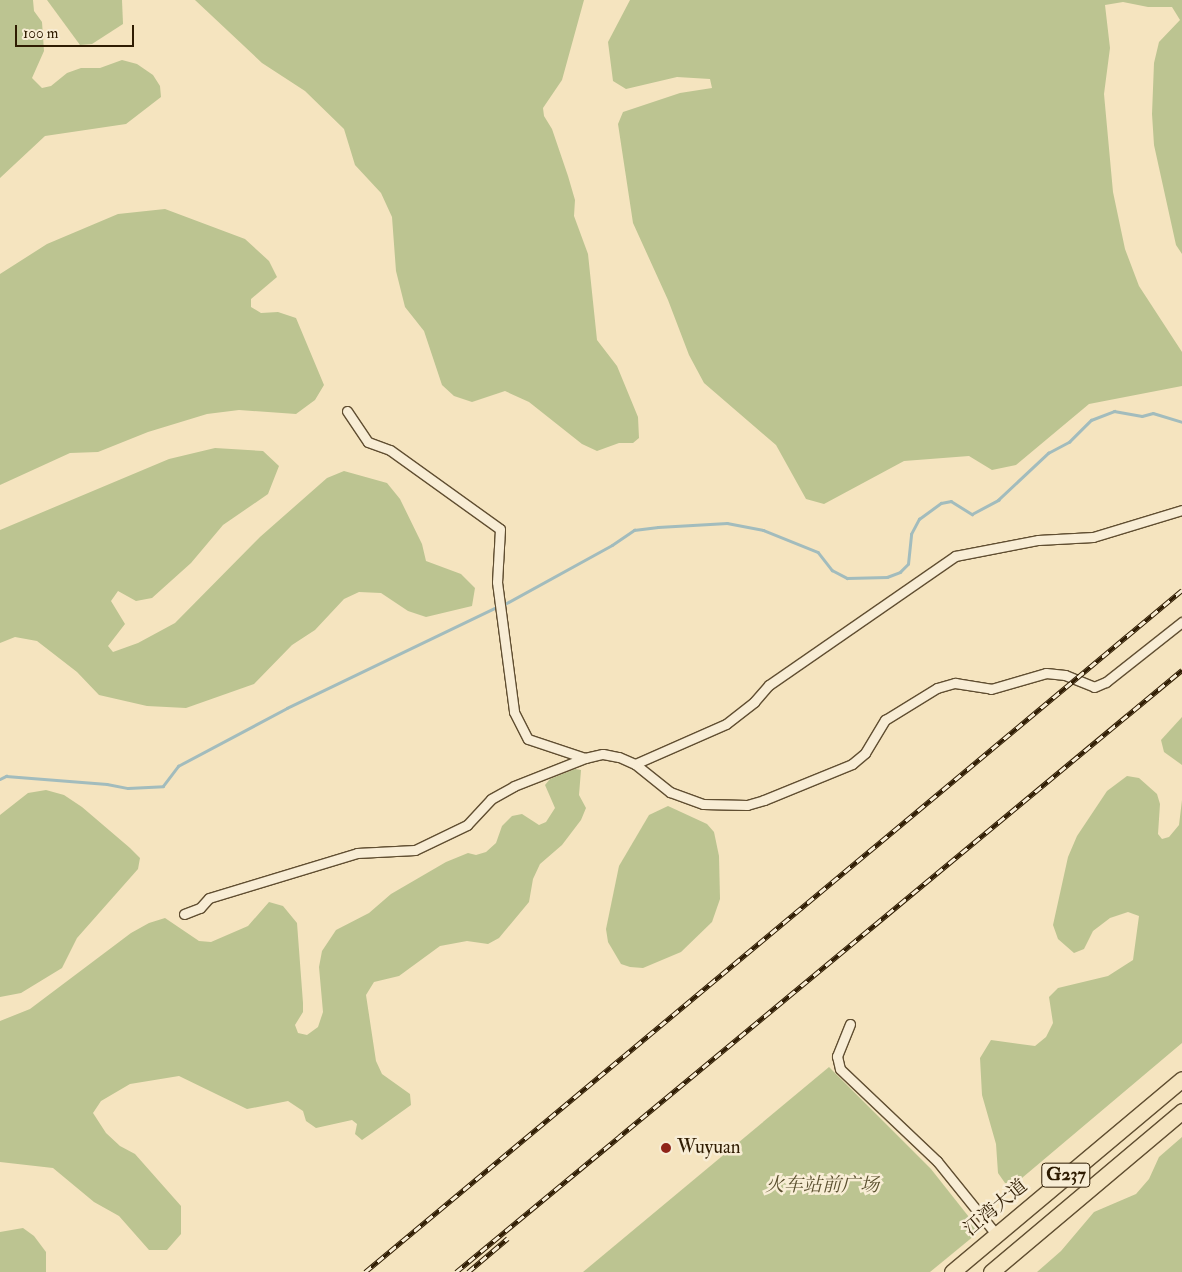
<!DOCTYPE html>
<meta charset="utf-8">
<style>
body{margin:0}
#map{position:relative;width:1182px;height:1272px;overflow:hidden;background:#f5e4bf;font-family:"IM FELL Double Pica","Noto Serif SC",serif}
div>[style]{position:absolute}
.green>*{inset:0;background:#bcc491}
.stream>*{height:2.5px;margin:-1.25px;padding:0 1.25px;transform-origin:1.25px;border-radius:1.25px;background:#a2bcbd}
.roads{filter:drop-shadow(1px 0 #604e31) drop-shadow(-1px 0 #604e31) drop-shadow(0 1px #604e31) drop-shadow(0 -1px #604e31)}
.street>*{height:9px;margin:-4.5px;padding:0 4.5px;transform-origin:4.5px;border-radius:4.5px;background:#f8edd5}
.highway>*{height:15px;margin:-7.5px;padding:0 7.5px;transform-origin:7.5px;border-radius:7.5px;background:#f5e4bf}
.rail>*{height:4.5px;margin-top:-2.25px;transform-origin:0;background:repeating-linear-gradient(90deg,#f8edd5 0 8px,#2f1c02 0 16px);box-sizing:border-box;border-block:1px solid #2f1c02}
.dots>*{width:14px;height:14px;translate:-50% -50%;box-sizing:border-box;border:2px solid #f8edd5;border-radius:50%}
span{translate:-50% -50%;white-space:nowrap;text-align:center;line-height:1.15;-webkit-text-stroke:5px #f8edd5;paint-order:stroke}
.shield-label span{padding:1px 4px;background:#f8edd5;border:1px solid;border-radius:4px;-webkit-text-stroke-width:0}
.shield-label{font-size:18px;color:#2f1c02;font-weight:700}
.poi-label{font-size:19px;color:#2f1c02}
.left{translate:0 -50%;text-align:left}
.park-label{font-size:19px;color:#594e2d;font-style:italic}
.street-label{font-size:19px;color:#2f1c02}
.scale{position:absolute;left:15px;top:25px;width:119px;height:22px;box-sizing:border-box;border:2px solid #2f1c02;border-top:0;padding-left:6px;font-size:15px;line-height:18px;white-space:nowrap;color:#2f1c02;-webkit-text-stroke:4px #f8edd5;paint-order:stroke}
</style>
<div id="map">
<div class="green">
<i style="clip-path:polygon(0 0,33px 0,34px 11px,42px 22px,44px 51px,32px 78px,42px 88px,51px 86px,67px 73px,81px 68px,100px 68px,122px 60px,137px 64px,153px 75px,160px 86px,161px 97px,126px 124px,45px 136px,0 178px)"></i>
<i style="clip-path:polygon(47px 0,122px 0,123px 24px,92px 44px,80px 45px)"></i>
<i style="clip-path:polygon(195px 0,584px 0,562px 80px,543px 108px,544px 116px,552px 129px,568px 176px,575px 200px,574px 216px,588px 254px,597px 340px,617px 366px,638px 417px,639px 438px,633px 443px,619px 443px,597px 451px,582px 444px,529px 402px,505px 391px,472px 402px,454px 396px,442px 385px,424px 331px,405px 307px,396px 271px,392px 217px,381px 193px,355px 165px,344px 129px,305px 91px,262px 63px)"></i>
<i style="clip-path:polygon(630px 0,1182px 0,1182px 254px,1176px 245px,1154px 145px,1152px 114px,1154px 63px,1159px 42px,1180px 20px,1172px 7px,1148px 7px,1123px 2px,1105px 5px,1110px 48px,1104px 94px,1113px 192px,1125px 249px,1139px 286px,1182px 352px,1182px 386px,1089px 404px,1016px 465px,992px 470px,969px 456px,904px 461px,824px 504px,806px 499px,776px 445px,704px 383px,689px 355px,668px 300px,633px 223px,618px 124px,623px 112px,680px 93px,712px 88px,710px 79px,677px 77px,626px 89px,613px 81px,608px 42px)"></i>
<i style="clip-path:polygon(165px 209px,245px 239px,269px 261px,277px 277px,251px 299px,251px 307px,261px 313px,278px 312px,296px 318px,324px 385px,315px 400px,296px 414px,239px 410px,207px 414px,148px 432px,98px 452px,70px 453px,0 485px,0 274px,47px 244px,118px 214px)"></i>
<i style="clip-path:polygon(215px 448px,263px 451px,279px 466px,268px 494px,223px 525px,191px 563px,152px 598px,136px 601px,118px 591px,111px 601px,125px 624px,108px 646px,113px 652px,138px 643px,175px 623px,260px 537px,327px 478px,344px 471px,387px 483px,400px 499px,422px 544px,426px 561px,461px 574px,475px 588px,472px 606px,426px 617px,408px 611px,381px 593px,359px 592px,344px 599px,315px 630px,292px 645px,254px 684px,186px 708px,147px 706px,99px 695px,77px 672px,37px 641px,15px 637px,0 643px,0 530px,169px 459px)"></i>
<i style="clip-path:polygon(1182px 717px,1182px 765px,1164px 752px,1161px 740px)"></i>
<i style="clip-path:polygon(575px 769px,581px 770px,579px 795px,586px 808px,581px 820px,562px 845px,540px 864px,533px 879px,529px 902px,499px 938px,488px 944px,467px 941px,440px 946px,399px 976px,374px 982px,366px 995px,376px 1061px,382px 1074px,410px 1094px,411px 1105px,372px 1133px,362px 1140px,355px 1134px,357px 1124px,352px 1120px,316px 1128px,306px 1121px,303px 1111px,288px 1101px,247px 1109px,179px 1076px,130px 1084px,101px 1101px,93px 1113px,106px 1133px,120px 1146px,135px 1154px,181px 1206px,181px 1234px,167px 1250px,149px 1250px,119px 1216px,94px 1202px,53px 1168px,0 1162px,0 1021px,30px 1009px,131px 933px,149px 923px,165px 918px,199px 941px,211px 942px,248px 926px,269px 902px,283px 906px,297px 923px,303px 1003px,303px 1012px,295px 1025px,298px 1033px,307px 1035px,318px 1027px,323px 1012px,319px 967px,322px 951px,336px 930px,369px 913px,391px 894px,446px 862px,468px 853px,476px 855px,486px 852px,496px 843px,502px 826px,512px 816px,522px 814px,539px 825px,546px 822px,555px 808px,545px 785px,550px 779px)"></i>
<i style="clip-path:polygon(1127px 776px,1139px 778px,1157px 794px,1160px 804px,1158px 834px,1162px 839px,1169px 837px,1179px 825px,1182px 800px,1182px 1043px,1016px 1183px,1005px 1183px,998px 1173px,996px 1144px,982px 1095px,980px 1058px,991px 1040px,1035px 1046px,1046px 1037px,1053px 1023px,1049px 997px,1058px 988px,1108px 976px,1133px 960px,1139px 916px,1128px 912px,1110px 918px,1093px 931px,1084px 949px,1074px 953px,1058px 939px,1053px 925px,1068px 857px,1077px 836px,1107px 791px)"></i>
<i style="clip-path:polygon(46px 790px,64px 795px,82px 807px,130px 848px,140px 858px,138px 869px,77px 938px,62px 968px,21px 993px,0 997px,0 815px,28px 793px)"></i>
<i style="clip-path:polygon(668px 806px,707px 824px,714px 832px,719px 856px,720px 899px,712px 922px,681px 952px,643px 968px,630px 967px,621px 964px,608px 942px,606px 929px,619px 866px,649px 815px)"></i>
<i style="clip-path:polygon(829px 1067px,931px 1169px,980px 1231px,930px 1272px,583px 1272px)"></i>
<i style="clip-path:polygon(1182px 1137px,1182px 1272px,1037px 1272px,1061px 1251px,1094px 1212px,1136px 1194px,1149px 1179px,1159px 1157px)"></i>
<i style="clip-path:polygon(23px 1228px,34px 1236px,46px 1252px,46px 1272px,0 1272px,0 1232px)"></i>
</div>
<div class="stream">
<i style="left:503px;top:605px;width:124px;rotate:-28.8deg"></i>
<i style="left:612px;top:545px;width:27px;rotate:-34deg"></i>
<i style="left:634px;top:530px;width:24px;rotate:-7deg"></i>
<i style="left:658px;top:527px;width:69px;rotate:-3.3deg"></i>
<i style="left:727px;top:523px;width:37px;rotate:11deg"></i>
<i style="left:763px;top:530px;width:59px;rotate:21.8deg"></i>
<i style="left:818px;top:552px;width:23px;rotate:52deg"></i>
<i style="left:832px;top:570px;width:17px;rotate:28deg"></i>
<i style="left:847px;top:578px;width:40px;rotate:-1.4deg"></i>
<i style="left:887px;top:577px;width:14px;rotate:-21deg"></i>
<i style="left:900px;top:572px;width:11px;rotate:-45deg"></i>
<i style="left:908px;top:564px;width:30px;rotate:-84deg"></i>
<i style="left:911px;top:534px;width:17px;rotate:-62deg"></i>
<i style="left:919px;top:519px;width:27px;rotate:-36deg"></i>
<i style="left:941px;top:503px;width:10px;rotate:-11deg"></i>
<i style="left:951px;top:501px;width:25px;rotate:32deg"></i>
<i style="left:972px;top:514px;width:30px;rotate:-28deg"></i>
<i style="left:998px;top:500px;width:69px;rotate:-43.2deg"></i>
<i style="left:1048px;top:453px;width:24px;rotate:-28deg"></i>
<i style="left:1069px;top:442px;width:31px;rotate:-45deg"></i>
<i style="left:1091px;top:420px;width:25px;rotate:-21deg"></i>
<i style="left:1114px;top:411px;width:28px;rotate:10deg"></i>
<i style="left:1142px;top:416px;width:11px;rotate:-15deg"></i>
<i style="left:1153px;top:413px;width:30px;rotate:17deg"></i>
<i style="left:0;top:779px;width:7px;rotate:-27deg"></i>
<i style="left:6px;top:776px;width:101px;rotate:4.5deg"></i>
<i style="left:107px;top:784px;width:21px;rotate:11deg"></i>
<i style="left:128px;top:788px;width:35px;rotate:-3deg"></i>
<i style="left:163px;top:786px;width:25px;rotate:-53deg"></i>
<i style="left:178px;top:766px;width:123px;rotate:-28deg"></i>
<i style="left:287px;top:708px;width:233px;rotate:-25.7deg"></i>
</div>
<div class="roads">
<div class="street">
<i style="left:347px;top:411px;width:37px;rotate:56deg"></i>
<i style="left:368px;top:442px;width:23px;rotate:20deg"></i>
<i style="left:390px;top:450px;width:135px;rotate:35.7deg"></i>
<i style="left:500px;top:529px;width:53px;rotate:93.2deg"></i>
<i style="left:497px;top:582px;width:131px;rotate:82.5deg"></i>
<i style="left:514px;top:712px;width:30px;rotate:63deg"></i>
<i style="left:528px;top:739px;width:60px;rotate:18.4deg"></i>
<i style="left:585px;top:758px;width:18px;rotate:-13deg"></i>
<i style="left:603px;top:754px;width:16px;rotate:11deg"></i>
<i style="left:619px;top:757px;width:17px;rotate:24deg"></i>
<i style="left:635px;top:764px;width:45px;rotate:38.7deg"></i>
<i style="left:670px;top:792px;width:35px;rotate:20deg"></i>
<i style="left:703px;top:804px;width:44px;rotate:1.3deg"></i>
<i style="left:747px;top:805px;width:18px;rotate:-16deg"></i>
<i style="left:764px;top:800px;width:95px;rotate:-22.2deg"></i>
<i style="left:852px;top:764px;width:17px;rotate:-40deg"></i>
<i style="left:865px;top:753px;width:39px;rotate:-59deg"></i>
<i style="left:885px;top:720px;width:61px;rotate:-31.6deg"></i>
<i style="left:937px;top:688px;width:19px;rotate:-16deg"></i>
<i style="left:955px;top:683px;width:36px;rotate:9deg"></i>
<i style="left:991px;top:689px;width:57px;rotate:-16.2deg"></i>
<i style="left:1046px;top:673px;width:19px;rotate:6deg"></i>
<i style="left:1065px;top:675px;width:31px;rotate:22deg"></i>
<i style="left:1094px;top:687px;width:13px;rotate:-23deg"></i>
<i style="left:1106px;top:682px;width:97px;rotate:-38.3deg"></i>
<i style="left:635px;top:764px;width:99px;rotate:-23.7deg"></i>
<i style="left:726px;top:724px;width:36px;rotate:-38deg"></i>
<i style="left:754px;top:702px;width:23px;rotate:-49deg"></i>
<i style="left:769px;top:685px;width:226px;rotate:-34.7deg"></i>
<i style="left:955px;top:556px;width:85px;rotate:-10.9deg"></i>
<i style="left:1038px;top:540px;width:55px;rotate:-3.1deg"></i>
<i style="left:1093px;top:537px;width:93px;rotate:-16.9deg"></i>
<i style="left:184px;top:914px;width:17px;rotate:-21deg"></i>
<i style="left:200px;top:908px;width:13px;rotate:-48deg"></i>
<i style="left:209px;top:898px;width:155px;rotate:-16.9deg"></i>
<i style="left:357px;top:853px;width:58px;rotate:-3deg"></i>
<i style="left:415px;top:850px;width:58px;rotate:-25.7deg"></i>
<i style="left:467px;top:825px;width:35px;rotate:-47deg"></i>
<i style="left:491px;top:799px;width:26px;rotate:-29deg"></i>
<i style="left:514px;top:786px;width:76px;rotate:-21.5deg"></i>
<i style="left:850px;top:1024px;width:35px;rotate:112deg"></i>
<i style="left:837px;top:1056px;width:13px;rotate:77deg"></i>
<i style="left:840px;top:1069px;width:134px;rotate:43.5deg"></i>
<i style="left:937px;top:1161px;width:94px;rotate:51.1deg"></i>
</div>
<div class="highway">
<i style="left:952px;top:1272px;width:300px;rotate:-40deg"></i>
<i style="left:991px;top:1272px;width:250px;rotate:-40.1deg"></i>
</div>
</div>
<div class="rail">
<i style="left:365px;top:1272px;width:1064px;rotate:-39.85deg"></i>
<i style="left:456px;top:1272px;width:943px;rotate:-39.67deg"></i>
<i style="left:468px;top:1272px;width:52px;rotate:-40.4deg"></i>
</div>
<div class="dots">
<i style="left:666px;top:1148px;background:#8f2418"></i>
</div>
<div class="shield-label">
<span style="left:1066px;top:1175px">G237</span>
</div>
<div class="poi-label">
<span class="left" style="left:677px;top:1148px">Wuyuan</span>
</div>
<div class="park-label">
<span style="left:822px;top:1186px">火车站前广场</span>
</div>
<div class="street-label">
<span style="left:996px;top:1208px;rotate:-40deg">江湾大道</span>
</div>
<div class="scale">100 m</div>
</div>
